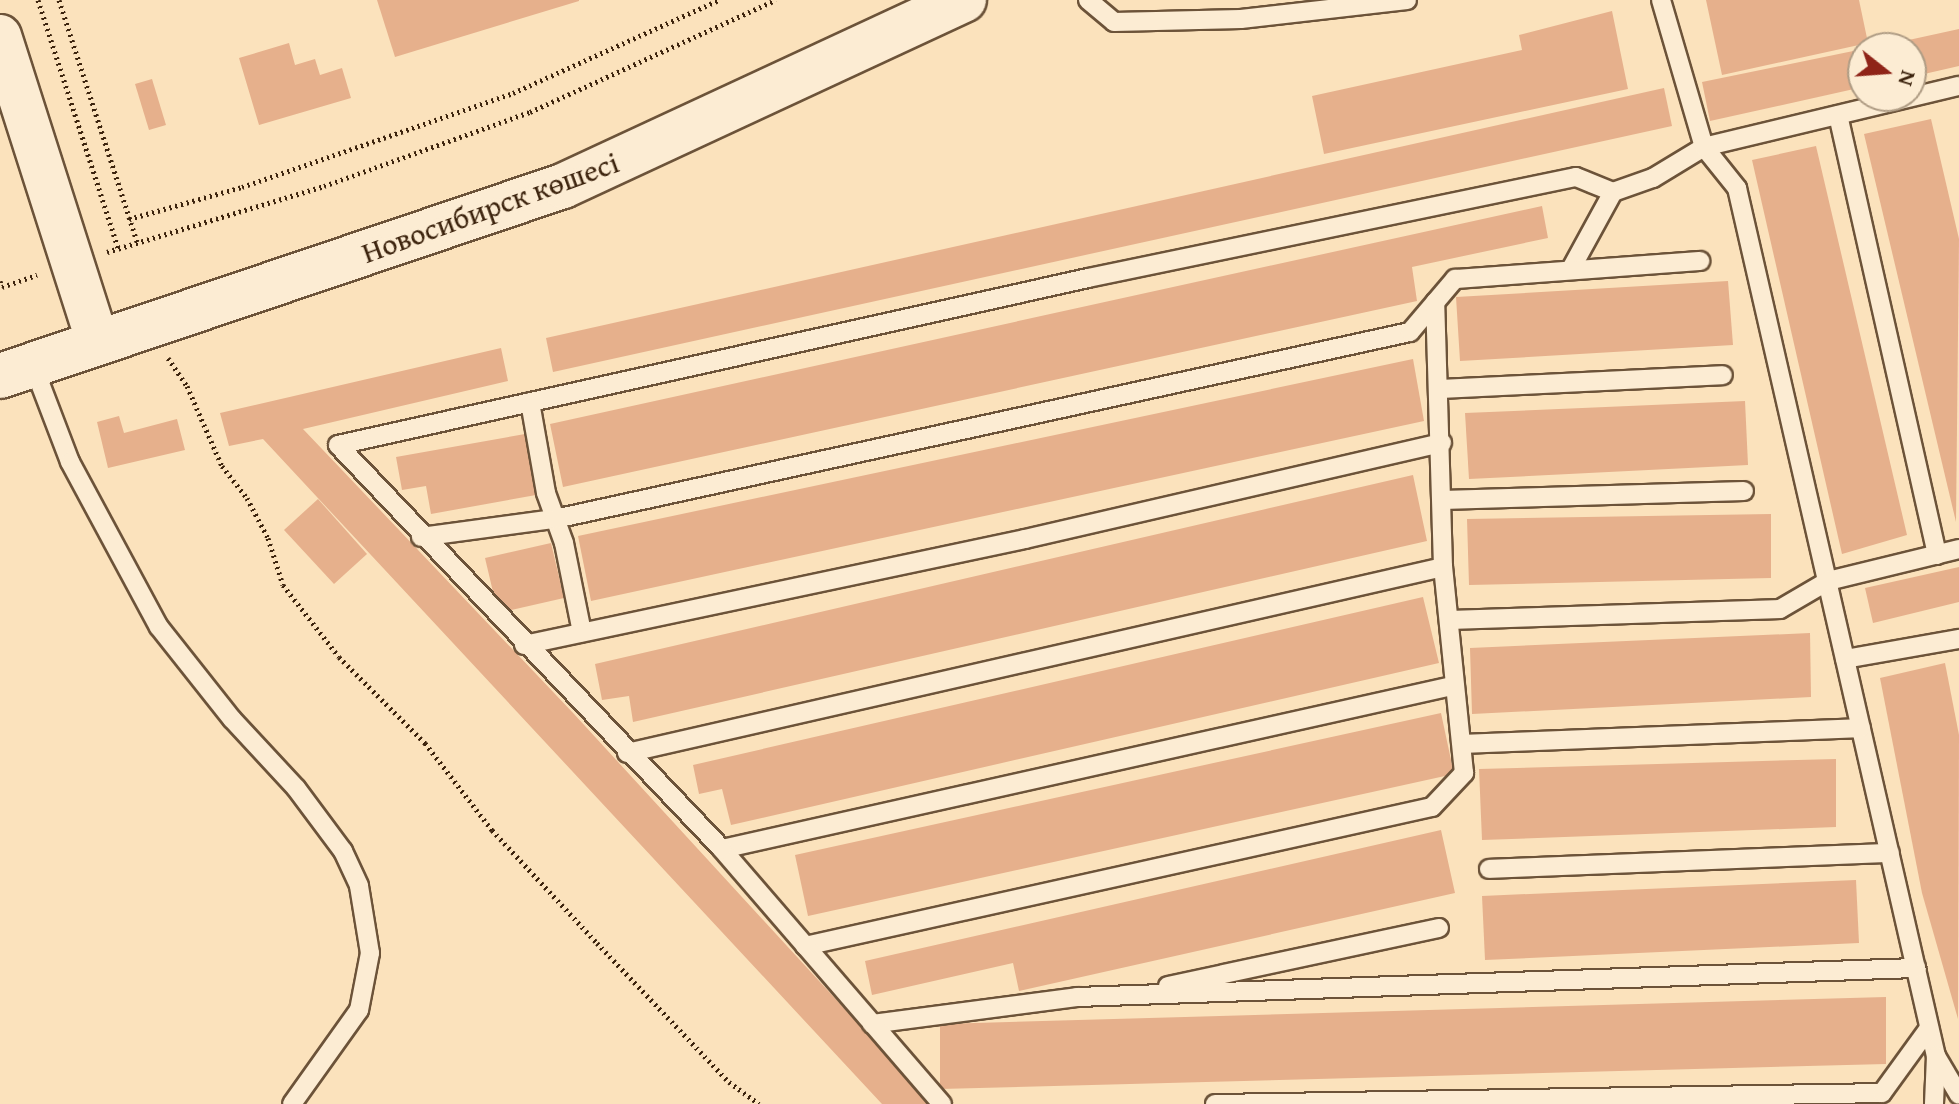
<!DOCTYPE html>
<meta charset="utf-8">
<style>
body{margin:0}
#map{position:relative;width:1959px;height:1104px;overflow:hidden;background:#fbe2bc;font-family:"Gentium Book Plus",serif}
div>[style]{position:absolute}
.building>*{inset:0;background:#e6b08c}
.path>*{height:5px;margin-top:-2.5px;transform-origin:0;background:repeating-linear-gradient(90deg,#3c230d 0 2px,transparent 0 6px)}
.roads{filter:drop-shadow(2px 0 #6c5339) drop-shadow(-2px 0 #6c5339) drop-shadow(0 2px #6c5339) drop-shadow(0 -2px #6c5339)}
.service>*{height:18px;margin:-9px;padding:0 9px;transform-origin:9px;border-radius:9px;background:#fcecd3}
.tertiary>*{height:42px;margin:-21px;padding:0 21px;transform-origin:21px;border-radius:21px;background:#fcecd3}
.secondary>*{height:44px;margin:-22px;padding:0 22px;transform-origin:22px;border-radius:22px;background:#fcecd3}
span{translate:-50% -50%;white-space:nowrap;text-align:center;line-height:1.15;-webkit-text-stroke:7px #fcecd3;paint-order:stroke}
.street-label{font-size:30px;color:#3c230d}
.north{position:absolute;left:1847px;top:32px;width:80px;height:80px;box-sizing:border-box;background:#fcecd3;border:2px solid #af9c84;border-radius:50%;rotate:107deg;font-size:22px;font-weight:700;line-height:32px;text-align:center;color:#3c230d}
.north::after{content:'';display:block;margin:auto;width:28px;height:36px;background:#8f2418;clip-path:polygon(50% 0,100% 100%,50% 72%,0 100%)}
</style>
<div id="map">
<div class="building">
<i style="clip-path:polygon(377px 0,579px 0,579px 1px,395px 57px)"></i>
<i style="clip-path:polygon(1706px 0,1859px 0,1868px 43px,1722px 75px)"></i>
<i style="clip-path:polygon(1612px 11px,1628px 89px,1324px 154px,1312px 96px,1522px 50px,1519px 35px)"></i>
<i style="clip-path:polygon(1959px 29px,1959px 66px,1911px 77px,1911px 48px,1872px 48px)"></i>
<i style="clip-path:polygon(289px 43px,295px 65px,315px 59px,320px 75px,342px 68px,351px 98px,259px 125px,239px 58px)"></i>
<i style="clip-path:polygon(1863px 49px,1863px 87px,1710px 121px,1702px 82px)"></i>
<i style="clip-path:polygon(152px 79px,166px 125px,149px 130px,135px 84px)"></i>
<i style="clip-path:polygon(1664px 88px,1672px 126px,553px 372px,546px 338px)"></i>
<i style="clip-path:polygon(1931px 119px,1959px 239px,1956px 522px,1864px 134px)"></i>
<i style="clip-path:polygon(1816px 146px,1907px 535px,1842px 554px,1752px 160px)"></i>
<i style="clip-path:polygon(1542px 206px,1548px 238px,1412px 267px,1417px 301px,563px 487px,550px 424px)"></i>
<i style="clip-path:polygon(1728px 281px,1733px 345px,1460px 361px,1456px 297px)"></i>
<i style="clip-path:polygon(501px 348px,508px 381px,303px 429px,574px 714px,932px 1104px,882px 1104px,263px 439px,229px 446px,220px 413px)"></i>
<i style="clip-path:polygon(1413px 359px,1424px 421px,591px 601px,578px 536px)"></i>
<i style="clip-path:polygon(1745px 401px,1748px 465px,1469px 479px,1465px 413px)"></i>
<i style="clip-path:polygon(119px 416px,124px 433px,177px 419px,185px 450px,108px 468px,97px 422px)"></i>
<i style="clip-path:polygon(525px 434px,536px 495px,431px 514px,426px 486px,402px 490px,396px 457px)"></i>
<i style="clip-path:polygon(1413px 475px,1427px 541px,633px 722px,629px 696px,602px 700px,595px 664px)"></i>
<i style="clip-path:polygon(318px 499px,367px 554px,334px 584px,284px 530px)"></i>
<i style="clip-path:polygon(1771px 514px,1771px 578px,1469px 585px,1467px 519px)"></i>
<i style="clip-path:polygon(551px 543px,564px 598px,498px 613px,485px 558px)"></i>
<i style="clip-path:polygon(1959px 567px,1959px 602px,1873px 623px,1865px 588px)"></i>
<i style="clip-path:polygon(1423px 597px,1439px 663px,731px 825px,722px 789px,699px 794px,693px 765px)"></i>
<i style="clip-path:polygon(1810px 633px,1811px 697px,1472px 714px,1470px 648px)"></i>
<i style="clip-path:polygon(1945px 663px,1959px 735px,1958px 1019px,1922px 893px,1880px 678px)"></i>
<i style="clip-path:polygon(1441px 713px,1454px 774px,808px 916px,795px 855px)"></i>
<i style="clip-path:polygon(1836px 759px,1836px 827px,1482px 840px,1479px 769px)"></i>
<i style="clip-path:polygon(1441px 830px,1455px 893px,1019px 991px,1013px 963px,872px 995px,865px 961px)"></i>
<i style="clip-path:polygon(1856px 880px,1859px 943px,1485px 960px,1482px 896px)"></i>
<i style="clip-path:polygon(1886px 997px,1886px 1064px,940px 1089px,940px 1024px)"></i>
</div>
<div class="path">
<i style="left:38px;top:0;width:261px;rotate:72.1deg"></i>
<i style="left:59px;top:0;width:254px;rotate:72.1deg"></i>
<i style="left:129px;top:219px;width:117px;rotate:-15.8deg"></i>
<i style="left:242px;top:187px;width:287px;rotate:-19.1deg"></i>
<i style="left:513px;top:93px;width:226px;rotate:-24.3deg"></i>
<i style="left:107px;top:252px;width:227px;rotate:-16.9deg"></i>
<i style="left:324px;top:186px;width:219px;rotate:-19.8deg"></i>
<i style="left:530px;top:112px;width:270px;rotate:-24.5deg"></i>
<i style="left:0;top:281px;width:6px;rotate:72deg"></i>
<i style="left:2px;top:287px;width:37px;rotate:-19deg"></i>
<i style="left:168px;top:358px;width:34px;rotate:56deg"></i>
<i style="left:187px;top:386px;width:87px;rotate:66.4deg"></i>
<i style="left:222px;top:466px;width:41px;rotate:52deg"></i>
<i style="left:247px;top:498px;width:45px;rotate:62.3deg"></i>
<i style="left:268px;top:538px;width:49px;rotate:72.3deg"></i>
<i style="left:283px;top:585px;width:91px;rotate:52.1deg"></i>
<i style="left:339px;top:657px;width:122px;rotate:45deg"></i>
<i style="left:425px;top:743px;width:110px;rotate:52.4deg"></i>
<i style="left:492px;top:830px;width:154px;rotate:47.1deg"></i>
<i style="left:597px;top:943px;width:192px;rotate:46.5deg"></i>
<i style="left:729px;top:1082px;width:37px;rotate:36deg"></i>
</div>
<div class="roads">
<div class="service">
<i style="left:1088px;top:0;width:34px;rotate:40deg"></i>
<i style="left:1114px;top:22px;width:127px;rotate:-1.4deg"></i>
<i style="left:1241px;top:19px;width:167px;rotate:-6.5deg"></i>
<i style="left:1661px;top:0;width:153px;rotate:73.7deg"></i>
<i style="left:1704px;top:147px;width:53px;rotate:51.2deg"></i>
<i style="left:1737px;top:188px;width:891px;rotate:77.09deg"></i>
<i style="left:1936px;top:1056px;width:48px;rotate:92.4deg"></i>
<i style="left:1838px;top:115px;width:451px;rotate:77.3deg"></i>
<i style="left:1572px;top:267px;width:85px;rotate:-61.3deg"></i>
<i style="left:1613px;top:192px;width:42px;rotate:-19.3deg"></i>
<i style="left:1653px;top:178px;width:60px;rotate:-31.3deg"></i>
<i style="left:1704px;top:147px;width:262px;rotate:-13.5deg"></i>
<i style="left:33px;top:365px;width:104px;rotate:69.1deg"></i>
<i style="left:70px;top:462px;width:187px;rotate:61.7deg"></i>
<i style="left:159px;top:627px;width:117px;rotate:51.6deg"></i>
<i style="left:232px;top:719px;width:94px;rotate:47.2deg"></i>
<i style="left:296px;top:788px;width:79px;rotate:53.3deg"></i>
<i style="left:343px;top:851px;width:38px;rotate:65deg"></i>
<i style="left:359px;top:886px;width:68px;rotate:80.7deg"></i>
<i style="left:370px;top:953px;width:58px;rotate:100.9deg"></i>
<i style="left:359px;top:1010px;width:115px;rotate:125.5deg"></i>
<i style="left:1439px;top:389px;width:284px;rotate:-2.8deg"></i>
<i style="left:530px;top:402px;width:92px;rotate:80deg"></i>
<i style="left:546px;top:493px;width:53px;rotate:70.2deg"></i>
<i style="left:564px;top:543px;width:91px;rotate:78.6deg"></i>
<i style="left:1443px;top:500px;width:301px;rotate:-1.7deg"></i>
<i style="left:421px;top:537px;width:135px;rotate:-7.7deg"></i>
<i style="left:555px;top:519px;width:875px;rotate:-12.34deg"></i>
<i style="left:1410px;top:332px;width:70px;rotate:-49.7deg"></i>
<i style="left:1455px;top:279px;width:246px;rotate:-4.2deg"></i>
<i style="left:1451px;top:620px;width:329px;rotate:-1.9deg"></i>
<i style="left:1780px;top:609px;width:56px;rotate:-30.3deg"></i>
<i style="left:1828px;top:581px;width:135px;rotate:-13.7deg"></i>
<i style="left:524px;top:645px;width:512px;rotate:-11.95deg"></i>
<i style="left:1025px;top:539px;width:428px;rotate:-13deg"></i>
<i style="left:1845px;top:659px;width:116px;rotate:-10deg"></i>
<i style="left:1464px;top:744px;width:397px;rotate:-2.3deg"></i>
<i style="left:627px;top:753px;width:837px;rotate:-12.84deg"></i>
<i style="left:722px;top:849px;width:748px;rotate:-12.59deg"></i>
<i style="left:1489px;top:869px;width:401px;rotate:-2.3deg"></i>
<i style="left:805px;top:946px;width:642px;rotate:-12.5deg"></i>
<i style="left:1432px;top:807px;width:47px;rotate:-46.7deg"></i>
<i style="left:1464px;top:773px;width:207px;rotate:-95.8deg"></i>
<i style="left:1443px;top:567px;width:265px;rotate:-91.7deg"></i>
<i style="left:1168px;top:986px;width:277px;rotate:-12.1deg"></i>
<i style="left:872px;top:1024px;width:207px;rotate:-7.5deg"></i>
<i style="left:1077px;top:997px;width:840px;rotate:-1.98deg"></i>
<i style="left:1936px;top:1056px;width:45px;rotate:59.5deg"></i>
<i style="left:942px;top:1104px;width:337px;rotate:-130.8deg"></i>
<i style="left:722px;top:849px;width:557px;rotate:-133.55deg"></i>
<i style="left:338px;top:445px;width:768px;rotate:-12.55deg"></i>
<i style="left:1088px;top:278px;width:498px;rotate:-11.7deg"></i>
<i style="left:1576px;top:177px;width:40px;rotate:22deg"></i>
<i style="left:1215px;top:1104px;width:667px;rotate:-0.94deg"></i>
<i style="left:1882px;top:1093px;width:80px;rotate:-54.1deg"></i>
</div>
<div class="tertiary">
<i style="left:0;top:36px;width:323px;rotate:72.3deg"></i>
</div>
<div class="secondary">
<i style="left:0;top:376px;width:594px;rotate:-18.65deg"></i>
<i style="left:563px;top:186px;width:442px;rotate:-24.9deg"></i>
</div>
</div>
<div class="street-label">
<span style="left:490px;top:207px;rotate:-20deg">Новосибирск көшесі</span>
</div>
<div class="north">N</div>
</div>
